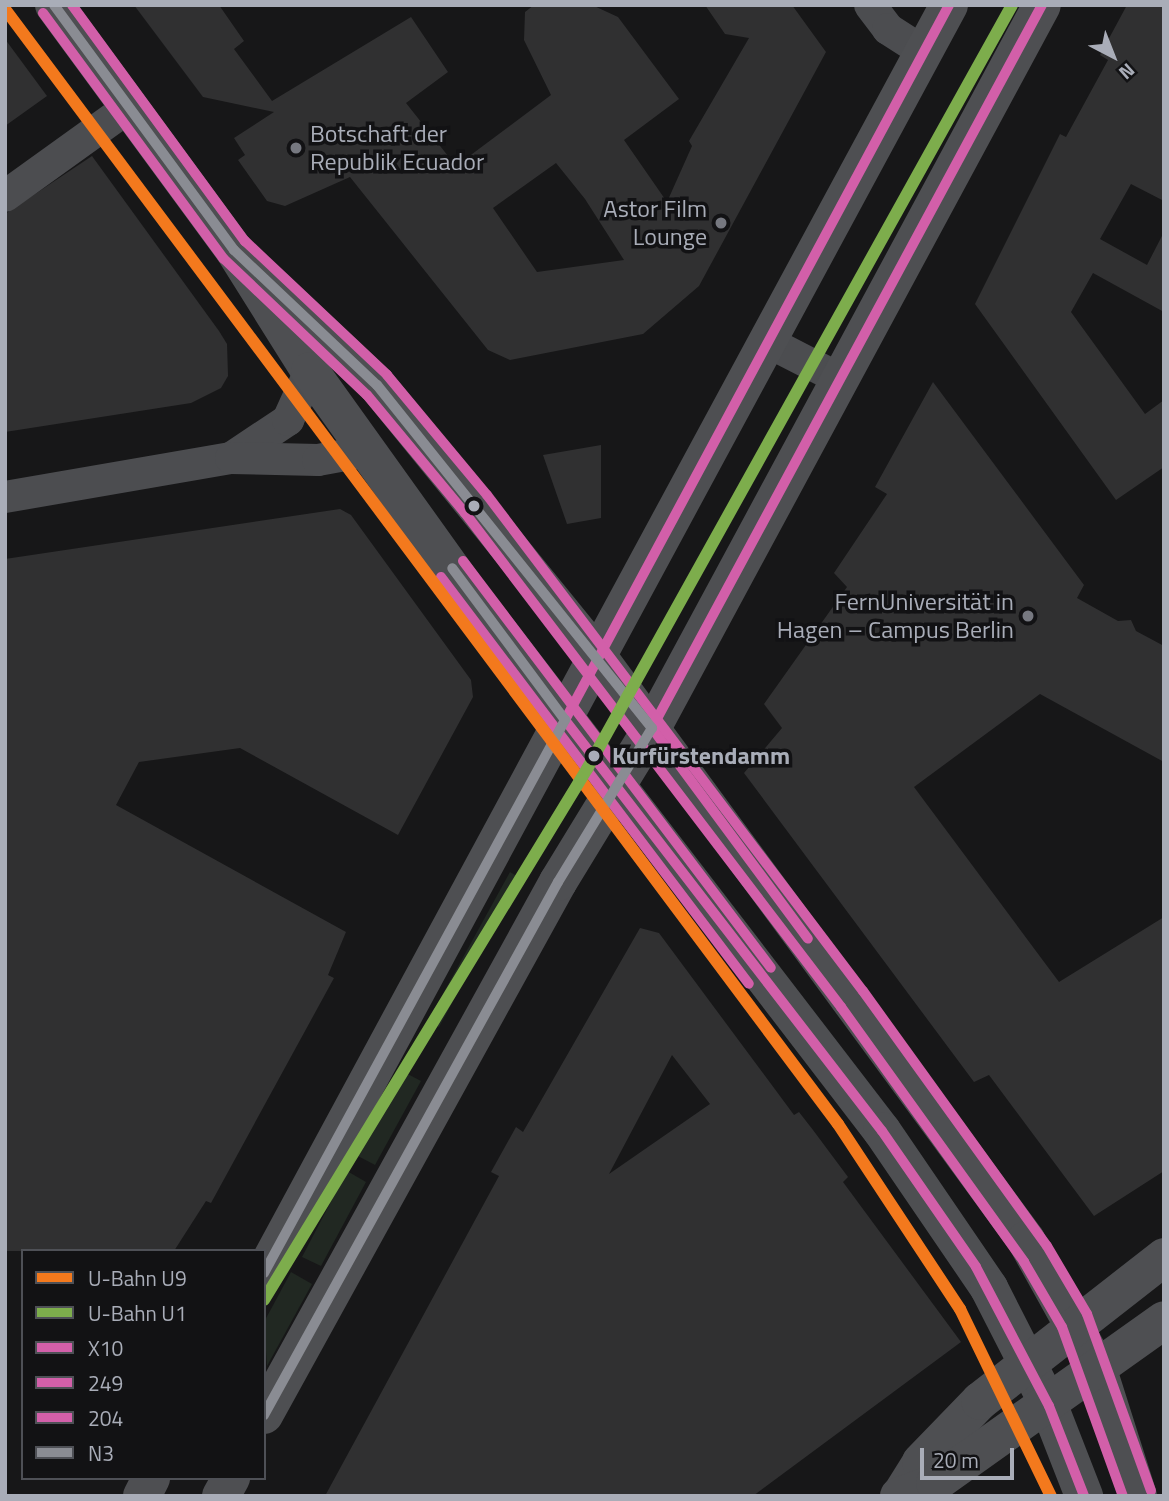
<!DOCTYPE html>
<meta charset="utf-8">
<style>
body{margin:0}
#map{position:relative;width:1169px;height:1501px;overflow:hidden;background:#171718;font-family:"Titillium Web",sans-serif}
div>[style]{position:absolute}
.green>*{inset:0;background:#212822}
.building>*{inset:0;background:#303031}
.minor>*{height:32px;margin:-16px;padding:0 16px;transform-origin:16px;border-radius:16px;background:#4c4d50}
.major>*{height:38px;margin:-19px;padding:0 19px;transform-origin:19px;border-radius:19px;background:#4e4f52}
.bus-1>*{height:10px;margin:-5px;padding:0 5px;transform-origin:5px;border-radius:5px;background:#d25fa9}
.bus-2>*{height:10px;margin:-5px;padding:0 5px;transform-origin:5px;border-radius:5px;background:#d25fa9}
.bus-3>*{height:10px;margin:-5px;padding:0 5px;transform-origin:5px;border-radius:5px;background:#d25fa9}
.bus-4>*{height:10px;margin:-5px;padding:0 5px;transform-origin:5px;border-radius:5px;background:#8a8c93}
.metro-1>*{height:12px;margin:-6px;padding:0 6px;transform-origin:6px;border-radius:6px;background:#f3791d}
.metro-2>*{height:12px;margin:-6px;padding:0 6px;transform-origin:6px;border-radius:6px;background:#7dad4c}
.dots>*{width:19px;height:19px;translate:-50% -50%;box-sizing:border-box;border:4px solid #121214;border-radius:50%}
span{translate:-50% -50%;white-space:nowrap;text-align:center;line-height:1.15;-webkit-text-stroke:7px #121214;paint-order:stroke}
.poi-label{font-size:24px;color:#a9adb8}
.left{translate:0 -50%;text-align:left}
.right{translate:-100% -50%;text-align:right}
.stop-label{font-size:24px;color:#a9adb8;font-weight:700}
.frame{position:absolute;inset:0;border:7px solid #a9adb8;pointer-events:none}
.legend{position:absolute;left:21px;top:1249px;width:245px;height:231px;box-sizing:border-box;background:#121214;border:2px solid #4e5056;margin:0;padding:9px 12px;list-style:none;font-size:21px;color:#a9adb8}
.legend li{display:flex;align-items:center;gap:14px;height:35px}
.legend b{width:35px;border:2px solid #4e5056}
.north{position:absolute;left:1078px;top:21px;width:70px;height:70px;-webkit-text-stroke:5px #121214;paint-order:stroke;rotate:138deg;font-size:19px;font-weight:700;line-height:28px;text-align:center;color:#a9adb8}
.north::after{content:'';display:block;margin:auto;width:24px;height:32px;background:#a9adb8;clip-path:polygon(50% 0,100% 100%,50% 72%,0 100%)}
.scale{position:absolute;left:920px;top:1448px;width:94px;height:32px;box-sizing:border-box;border:4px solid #a9adb8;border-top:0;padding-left:9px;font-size:21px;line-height:24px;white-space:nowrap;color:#a9adb8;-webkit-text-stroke:5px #121214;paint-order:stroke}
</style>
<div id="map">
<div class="green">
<i style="clip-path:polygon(510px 872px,520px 878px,439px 1027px,428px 1021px)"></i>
<i style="clip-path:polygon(402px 1071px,421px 1081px,375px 1165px,356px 1155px)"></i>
<i style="clip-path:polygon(347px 1171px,366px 1182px,321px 1266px,302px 1257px)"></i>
<i style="clip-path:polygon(291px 1272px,312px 1284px,267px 1366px,264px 1322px)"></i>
</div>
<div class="building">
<i style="clip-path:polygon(evenodd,134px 5px,219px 5px,244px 41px,234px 49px,272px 101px,411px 17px,448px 72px,406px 103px,456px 166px,551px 95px,524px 40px,525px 12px,534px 5px,592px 5px,618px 17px,679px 99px,624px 140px,667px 202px,692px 146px,689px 141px,749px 38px,725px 34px,705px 5px,792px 5px,826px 52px,699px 286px,643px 334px,510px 360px,488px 350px,350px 177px,285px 206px,267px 201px,238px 160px,245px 155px,234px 138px,274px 112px,203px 97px,134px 5px,556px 163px,585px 199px,624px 260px,537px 272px,493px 208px,556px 163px)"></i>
<i style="clip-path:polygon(1127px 5px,1164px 5px,1164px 201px,1131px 184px,1100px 239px,1147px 265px,1164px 232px,1164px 312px,1093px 273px,1071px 312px,1145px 414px,1164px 400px,1164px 467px,1116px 500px,975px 304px,1060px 134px,1066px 137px,1108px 60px,1100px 55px)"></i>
<i style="clip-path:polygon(5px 39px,47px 96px,5px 126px)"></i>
<i style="clip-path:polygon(92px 156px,219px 331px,227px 344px,228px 376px,221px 388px,191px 403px,5px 432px,5px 214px)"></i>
<i style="clip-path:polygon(933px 382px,1084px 585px,1077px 598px,1118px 621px,1131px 620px,1136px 631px,1164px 646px,1164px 762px,1040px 694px,914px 787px,1059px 982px,1164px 917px,1164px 1171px,1094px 1216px,989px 1075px,974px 1082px,744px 773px,782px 728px,764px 704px,847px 587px,834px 573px,887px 494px,875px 487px)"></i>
<i style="clip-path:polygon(601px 445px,601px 518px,567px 524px,543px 455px)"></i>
<i style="clip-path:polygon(340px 509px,351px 515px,471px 680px,473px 697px,398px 835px,240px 748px,139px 762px,116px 805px,346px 932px,328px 975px,334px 978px,211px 1203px,206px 1201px,174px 1251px,5px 1251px,5px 559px)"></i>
<i style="clip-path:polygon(evenodd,640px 928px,659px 933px,794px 1115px,799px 1112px,813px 1130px,848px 1177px,843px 1182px,961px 1342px,753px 1496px,325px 1496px,499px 1176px,491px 1172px,516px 1127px,523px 1132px,640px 928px,672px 1055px,710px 1104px,609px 1174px,672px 1055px)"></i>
</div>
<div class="minor">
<i style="left:870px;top:5px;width:30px;rotate:53deg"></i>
<i style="left:888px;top:29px;width:43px;rotate:32.6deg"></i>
<i style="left:5px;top:196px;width:153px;rotate:-35.7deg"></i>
<i style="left:770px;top:343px;width:79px;rotate:27.2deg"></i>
<i style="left:231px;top:458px;width:69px;rotate:-33.7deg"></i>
<i style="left:288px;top:420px;width:54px;rotate:-65.8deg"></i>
<i style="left:5px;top:497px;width:229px;rotate:-9.8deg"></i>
<i style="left:231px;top:458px;width:87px;rotate:1.3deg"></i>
<i style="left:318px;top:460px;width:50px;rotate:-10.4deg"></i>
</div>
<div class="major">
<i style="left:54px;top:5px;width:304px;rotate:53.7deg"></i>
<i style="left:234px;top:250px;width:143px;rotate:57.9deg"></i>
<i style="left:310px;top:371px;width:273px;rotate:54.4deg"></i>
<i style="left:469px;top:593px;width:678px;rotate:52.49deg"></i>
<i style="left:882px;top:1131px;width:190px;rotate:55.7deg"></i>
<i style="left:989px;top:1288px;width:132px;rotate:63deg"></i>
<i style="left:1049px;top:1406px;width:97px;rotate:68.7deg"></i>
<i style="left:274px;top:288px;width:141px;rotate:43.3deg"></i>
<i style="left:377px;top:385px;width:352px;rotate:50.9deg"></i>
<i style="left:599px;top:658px;width:722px;rotate:53.73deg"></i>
<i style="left:1026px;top:1240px;width:149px;rotate:61deg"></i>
<i style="left:1098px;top:1370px;width:132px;rotate:72.4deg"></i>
<i style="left:264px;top:1273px;width:1441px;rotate:-61.62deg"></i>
<i style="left:264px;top:1415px;width:609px;rotate:-61.12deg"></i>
<i style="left:558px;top:882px;width:180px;rotate:-58.6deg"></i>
<i style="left:652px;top:728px;width:821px;rotate:-61.66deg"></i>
<i style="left:902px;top:1493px;width:36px;rotate:-58deg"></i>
<i style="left:921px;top:1462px;width:85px;rotate:-46deg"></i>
<i style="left:980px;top:1401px;width:234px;rotate:-38deg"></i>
<i style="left:142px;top:1496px;width:20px;rotate:-63deg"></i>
<i style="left:221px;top:1496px;width:21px;rotate:-61deg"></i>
<i style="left:899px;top:1496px;width:38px;rotate:-20deg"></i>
<i style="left:935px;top:1483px;width:281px;rotate:-35.4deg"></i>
</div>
<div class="bus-1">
<i style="left:565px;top:720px;width:519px;rotate:52.36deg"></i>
<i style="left:882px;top:1131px;width:165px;rotate:55.3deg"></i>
<i style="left:976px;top:1267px;width:157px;rotate:62.3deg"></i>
<i style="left:1049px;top:1406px;width:97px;rotate:68.7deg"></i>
<i style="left:565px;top:720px;width:812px;rotate:-61.76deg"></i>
<i style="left:652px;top:728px;width:262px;rotate:53.5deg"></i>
<i style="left:652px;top:728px;width:821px;rotate:-61.66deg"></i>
</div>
<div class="bus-2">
<i style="left:43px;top:13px;width:305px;rotate:53.7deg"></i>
<i style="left:224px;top:259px;width:197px;rotate:43.6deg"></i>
<i style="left:367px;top:395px;width:153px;rotate:50.3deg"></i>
<i style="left:465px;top:513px;width:621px;rotate:52.72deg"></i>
<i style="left:841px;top:1007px;width:314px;rotate:54.3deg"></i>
<i style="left:1024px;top:1262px;width:75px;rotate:59.7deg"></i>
<i style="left:1062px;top:1327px;width:180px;rotate:70.2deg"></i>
<i style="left:441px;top:577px;width:510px;rotate:52.88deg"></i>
</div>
<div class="bus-3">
<i style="left:72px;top:5px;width:293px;rotate:53.8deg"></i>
<i style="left:245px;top:241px;width:195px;rotate:43.3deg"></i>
<i style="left:387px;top:375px;width:156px;rotate:50.2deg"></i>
<i style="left:487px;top:495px;width:622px;rotate:52.84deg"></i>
<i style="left:863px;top:991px;width:314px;rotate:54.2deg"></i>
<i style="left:1047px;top:1246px;width:79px;rotate:59.5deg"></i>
<i style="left:1087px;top:1314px;width:188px;rotate:70.1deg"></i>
<i style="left:463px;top:561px;width:510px;rotate:52.88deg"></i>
</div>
<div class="bus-4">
<i style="left:54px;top:5px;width:304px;rotate:53.7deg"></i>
<i style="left:234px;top:250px;width:197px;rotate:43.4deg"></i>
<i style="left:377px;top:385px;width:440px;rotate:51.3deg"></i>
<i style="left:652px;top:728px;width:180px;rotate:121.4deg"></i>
<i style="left:558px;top:882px;width:609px;rotate:118.88deg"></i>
<i style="left:264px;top:1273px;width:630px;rotate:-61.44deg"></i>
<i style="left:565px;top:720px;width:189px;rotate:-126.6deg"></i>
</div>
<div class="metro-1">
<i style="left:5px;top:9px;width:1392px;rotate:53.24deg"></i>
<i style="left:838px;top:1124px;width:222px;rotate:56.6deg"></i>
<i style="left:960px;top:1309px;width:208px;rotate:64.1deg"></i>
</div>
<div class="metro-2">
<i style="left:264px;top:1300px;width:622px;rotate:-58.69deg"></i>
<i style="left:587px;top:769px;width:874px;rotate:-60.91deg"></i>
</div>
<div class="dots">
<i style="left:296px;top:148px;background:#767880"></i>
<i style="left:721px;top:223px;background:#767880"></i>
<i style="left:474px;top:506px;background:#a9adb8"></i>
<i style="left:1028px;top:616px;background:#767880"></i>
<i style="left:594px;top:756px;background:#a9adb8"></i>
</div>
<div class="poi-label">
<span class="left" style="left:310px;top:148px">Botschaft der<br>Republik Ecuador</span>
<span class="right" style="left:707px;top:223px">Astor Film<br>Lounge</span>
<span class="right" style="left:1014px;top:616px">FernUniversität in<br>Hagen – Campus Berlin</span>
</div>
<div class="stop-label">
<span class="left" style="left:612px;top:756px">Kurfürstendamm</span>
</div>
<div class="frame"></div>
<ul class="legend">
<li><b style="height:9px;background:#f3791d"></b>U-Bahn U9</li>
<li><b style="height:9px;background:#7dad4c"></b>U-Bahn U1</li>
<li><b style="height:9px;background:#d25fa9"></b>X10</li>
<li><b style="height:9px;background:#d25fa9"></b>249</li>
<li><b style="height:9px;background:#d25fa9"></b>204</li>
<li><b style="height:9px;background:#8a8c93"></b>N3</li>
</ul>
<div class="north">N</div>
<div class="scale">20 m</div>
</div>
